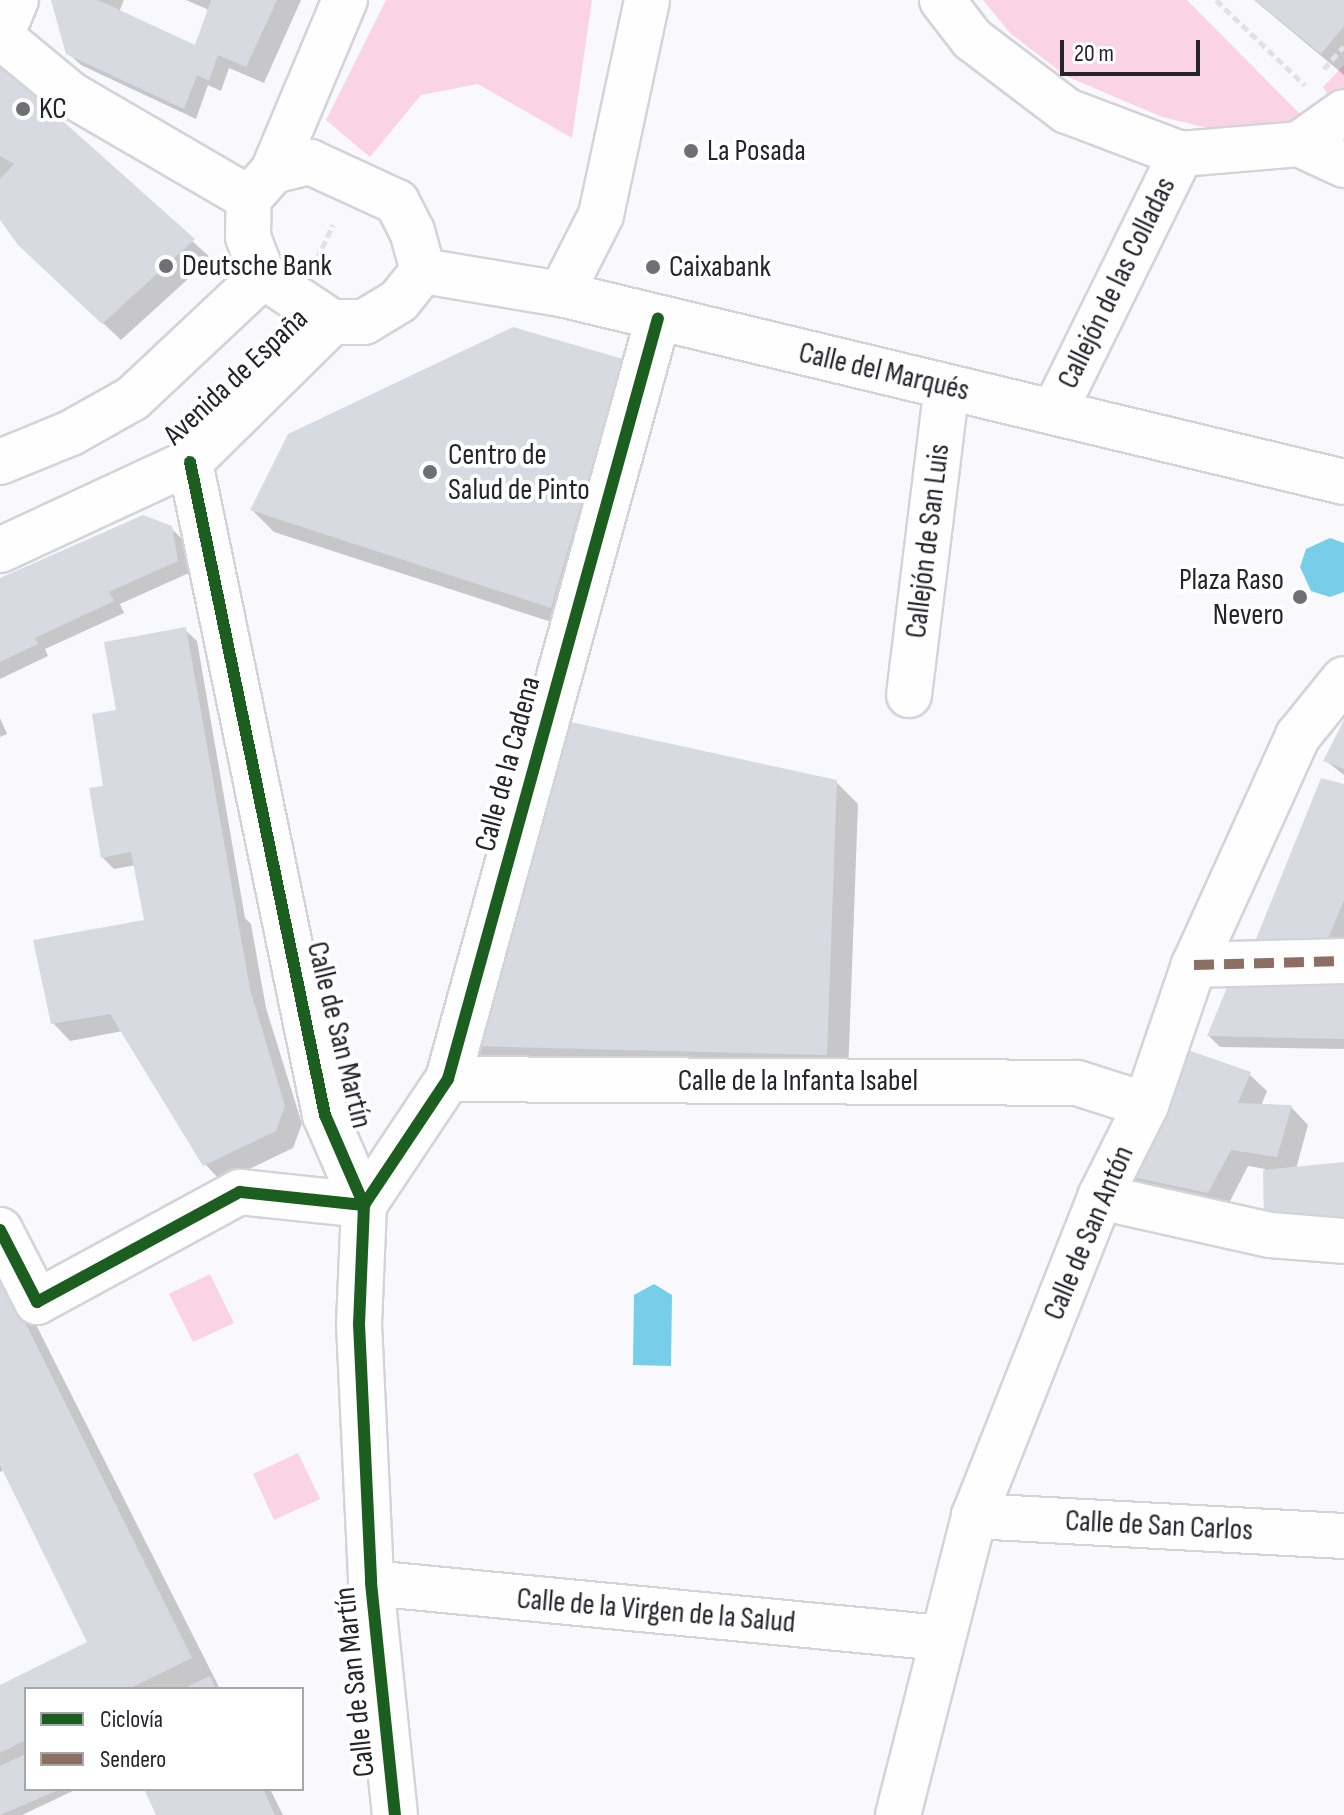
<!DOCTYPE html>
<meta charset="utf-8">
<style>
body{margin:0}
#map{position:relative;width:1344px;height:1815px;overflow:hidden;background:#f9f9fd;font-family:"Sofia Sans Condensed",sans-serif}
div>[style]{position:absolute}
.green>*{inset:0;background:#fad4e4}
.water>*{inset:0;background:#77cee9}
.shadow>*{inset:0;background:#0003}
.building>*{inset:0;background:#d7dae0}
.path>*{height:5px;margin-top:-2.5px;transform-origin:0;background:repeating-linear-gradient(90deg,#e2e2e4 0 8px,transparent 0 12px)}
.roads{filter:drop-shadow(2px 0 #d4d3da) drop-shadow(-2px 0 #d4d3da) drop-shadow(0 2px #d4d3da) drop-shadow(0 -2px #d4d3da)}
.minor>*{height:44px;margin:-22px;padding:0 22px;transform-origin:22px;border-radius:22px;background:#fefeff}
.quiet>*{height:10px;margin-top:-5px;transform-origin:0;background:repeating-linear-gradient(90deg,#8d6e63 0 20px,transparent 0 30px)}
.cycleway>*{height:12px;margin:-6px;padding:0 6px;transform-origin:6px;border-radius:6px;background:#1b5e20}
.dots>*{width:22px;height:22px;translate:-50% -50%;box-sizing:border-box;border:4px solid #fff;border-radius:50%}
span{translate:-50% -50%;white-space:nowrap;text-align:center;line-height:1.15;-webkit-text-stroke:8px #fff;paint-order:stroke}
.poi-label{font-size:30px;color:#24242d}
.left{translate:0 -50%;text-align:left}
.right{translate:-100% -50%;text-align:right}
.street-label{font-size:30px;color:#24242d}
.legend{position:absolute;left:24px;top:1687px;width:280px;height:104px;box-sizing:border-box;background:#fff;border:2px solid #a7a7ab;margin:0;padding:10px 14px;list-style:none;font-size:24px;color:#24242d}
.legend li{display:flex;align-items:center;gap:16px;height:40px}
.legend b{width:40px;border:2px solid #a7a7ab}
.scale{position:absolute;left:1060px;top:40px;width:140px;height:36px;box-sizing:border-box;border:4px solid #24242d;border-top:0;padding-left:10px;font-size:24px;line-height:28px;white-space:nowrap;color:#24242d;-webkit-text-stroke:6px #fff;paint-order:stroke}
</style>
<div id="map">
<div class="green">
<i style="clip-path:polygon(386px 0,592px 0,572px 138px,478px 84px,421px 95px,370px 157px,326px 120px)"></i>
<i style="clip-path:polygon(983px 0,1187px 0,1301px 115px,1281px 124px,1220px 131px,1162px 117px,1066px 76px,1011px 34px)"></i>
<i style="clip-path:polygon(1344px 65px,1344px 93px,1333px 104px,1323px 87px)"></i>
<i style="clip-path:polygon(210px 1274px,234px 1323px,193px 1342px,169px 1294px)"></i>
<i style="clip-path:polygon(298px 1453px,320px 1499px,274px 1520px,253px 1474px)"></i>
</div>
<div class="water">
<i style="clip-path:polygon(1330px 538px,1344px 543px,1344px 592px,1330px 597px,1311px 591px,1300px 567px,1306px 549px)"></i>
<i style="clip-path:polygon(654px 1284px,672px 1295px,671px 1366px,633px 1365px,634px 1295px)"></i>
</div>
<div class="shadow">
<i style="clip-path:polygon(53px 0,124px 0,119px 12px,197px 47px,209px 10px,186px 0,301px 0,264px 83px,229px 68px,221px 91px,208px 85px,196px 119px,81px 65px,68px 53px)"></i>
<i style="clip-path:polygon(1254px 0,1344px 0,1344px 75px)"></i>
<i style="clip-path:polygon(0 68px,211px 258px,121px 340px,38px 262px,0 217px)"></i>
<i style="clip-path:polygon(622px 361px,644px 383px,573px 629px,274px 532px,252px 510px)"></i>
<i style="clip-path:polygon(171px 528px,183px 540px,189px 573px,120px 604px,124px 613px,45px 649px,48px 656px,0 679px,0 585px)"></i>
<i style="clip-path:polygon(185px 630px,197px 641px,245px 918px,251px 924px,266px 1008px,302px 1124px,293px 1148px,222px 1182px,205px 1164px,123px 1031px,70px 1041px,53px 1023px,148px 922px,136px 865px,114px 869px,102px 857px,106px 788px,118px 711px)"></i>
<i style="clip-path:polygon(0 718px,7px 734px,0 737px)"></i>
<i style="clip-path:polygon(1344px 725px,1344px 775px,1326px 761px)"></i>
<i style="clip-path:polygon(836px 782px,858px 804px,848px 1076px,490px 1068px,468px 1046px)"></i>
<i style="clip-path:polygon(1344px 786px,1344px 959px,1271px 965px)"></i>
<i style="clip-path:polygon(1344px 982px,1344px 1049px,1220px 1047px,1209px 1036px)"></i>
<i style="clip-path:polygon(1249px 1074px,1267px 1091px,1261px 1106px,1291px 1107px,1308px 1125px,1296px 1169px,1344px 1164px,1266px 1221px,1265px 1169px,1248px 1166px,1226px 1209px,1147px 1193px,1130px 1176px)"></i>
<i style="clip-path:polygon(0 1271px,18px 1289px,220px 1689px,26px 1689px,26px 1789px,77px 1789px,22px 1815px,0 1815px,0 1687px,89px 1643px,4px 1470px,0 1472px)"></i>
<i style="clip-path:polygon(147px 1789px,270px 1789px,283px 1815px,159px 1815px)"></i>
</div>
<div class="building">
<i style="clip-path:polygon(51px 0,98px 0,195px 45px,211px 0,277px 0,246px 67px,218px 55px,209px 81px,197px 75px,184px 109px,66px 54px)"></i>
<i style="clip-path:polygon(1255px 0,1344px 0,1344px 26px,1321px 54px)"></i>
<i style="clip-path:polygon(0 65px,195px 239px,102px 324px,18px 245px,0 220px,0 179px,14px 164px,0 156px)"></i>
<i style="clip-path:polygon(513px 327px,623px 359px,551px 608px,250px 510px,288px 434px)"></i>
<i style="clip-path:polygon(143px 515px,172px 526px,178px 561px,109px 592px,114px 601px,35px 638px,38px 644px,0 662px,0 578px)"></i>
<i style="clip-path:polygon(186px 627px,250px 989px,285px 1106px,276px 1131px,203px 1166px,110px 1014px,51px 1024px,33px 940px,144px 920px,131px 852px,101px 858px,89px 788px,103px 786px,92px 714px,116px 710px,104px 642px)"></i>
<i style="clip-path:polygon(557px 719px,837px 780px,827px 1055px,465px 1046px)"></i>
<i style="clip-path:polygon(1344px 720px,1344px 769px,1323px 761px)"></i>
<i style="clip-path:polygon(1321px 778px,1344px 784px,1344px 900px,1323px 951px,1252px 949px)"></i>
<i style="clip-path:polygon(1230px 980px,1344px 980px,1344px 1039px,1207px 1036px)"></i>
<i style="clip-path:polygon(1185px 1049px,1251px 1072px,1238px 1103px,1292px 1105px,1277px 1157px,1231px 1150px,1208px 1193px,1128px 1176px)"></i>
<i style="clip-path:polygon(1344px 1162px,1344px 1224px,1264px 1222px,1263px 1170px)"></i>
<i style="clip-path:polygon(0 1272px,192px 1658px,128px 1689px,26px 1689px,26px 1740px,0 1753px,0 1685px,87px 1642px,0 1465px)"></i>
<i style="clip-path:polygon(210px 1676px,216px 1689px,183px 1689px)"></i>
<i style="clip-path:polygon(26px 1754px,26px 1789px,61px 1789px,0 1815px,0 1766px)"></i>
<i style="clip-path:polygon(144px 1789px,263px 1789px,275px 1815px,156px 1815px)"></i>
</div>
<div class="path">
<i style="left:1216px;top:0;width:123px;rotate:43.7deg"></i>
<i style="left:1324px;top:69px;width:30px;rotate:-49deg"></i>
<i style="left:317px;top:259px;width:38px;rotate:-65deg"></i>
</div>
<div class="roads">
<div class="minor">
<i style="left:942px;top:0;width:49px;rotate:52.4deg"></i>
<i style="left:972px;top:39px;width:119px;rotate:37.2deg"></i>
<i style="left:1067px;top:111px;width:122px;rotate:20.7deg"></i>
<i style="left:1181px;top:154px;width:118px;rotate:-4.8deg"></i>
<i style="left:1299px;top:144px;width:50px;rotate:25deg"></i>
<i style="left:0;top:36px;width:91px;rotate:39.6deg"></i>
<i style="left:70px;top:94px;width:207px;rotate:30.2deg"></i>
<i style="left:0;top:38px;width:41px;rotate:-67.2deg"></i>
<i style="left:1299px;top:144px;width:55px;rotate:-35.4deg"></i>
<i style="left:310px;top:162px;width:96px;rotate:24.7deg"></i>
<i style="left:397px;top:202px;width:33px;rotate:63deg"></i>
<i style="left:412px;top:231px;width:41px;rotate:74.6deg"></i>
<i style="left:423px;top:271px;width:38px;rotate:129deg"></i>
<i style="left:399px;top:301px;width:41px;rotate:149deg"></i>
<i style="left:364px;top:322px;width:32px;rotate:180deg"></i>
<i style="left:332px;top:322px;width:83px;rotate:-146.3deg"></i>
<i style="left:263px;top:276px;width:42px;rotate:-111deg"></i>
<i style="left:248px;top:237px;width:39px;rotate:-89deg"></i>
<i style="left:249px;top:198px;width:36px;rotate:-48deg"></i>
<i style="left:273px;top:171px;width:38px;rotate:-14deg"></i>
<i style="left:273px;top:171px;width:186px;rotate:-67.2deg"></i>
<i style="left:423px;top:271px;width:140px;rotate:9.5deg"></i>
<i style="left:561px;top:294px;width:805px;rotate:13.5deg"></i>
<i style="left:561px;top:294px;width:89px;rotate:-63.1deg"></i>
<i style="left:601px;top:215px;width:220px;rotate:-77.9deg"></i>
<i style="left:1054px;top:412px;width:288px;rotate:-63.8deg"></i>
<i style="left:0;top:462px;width:77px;rotate:-22.2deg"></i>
<i style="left:71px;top:433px;width:71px;rotate:-29.4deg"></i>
<i style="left:133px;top:398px;width:178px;rotate:-43.2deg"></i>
<i style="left:190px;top:462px;width:667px;rotate:78.32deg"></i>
<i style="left:325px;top:1115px;width:98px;rotate:66.6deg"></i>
<i style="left:364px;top:1205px;width:119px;rotate:92.4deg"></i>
<i style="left:359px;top:1324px;width:259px;rotate:87.3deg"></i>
<i style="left:371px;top:1583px;width:233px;rotate:84.1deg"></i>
<i style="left:0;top:550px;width:209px;rotate:-24.9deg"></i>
<i style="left:190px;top:462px;width:199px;rotate:-44.6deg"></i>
<i style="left:909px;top:695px;width:310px;rotate:-83deg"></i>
<i style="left:1194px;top:965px;width:150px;rotate:-1.5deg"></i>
<i style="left:448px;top:1079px;width:629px;rotate:0.36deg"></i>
<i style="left:1077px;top:1083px;width:72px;rotate:17.7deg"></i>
<i style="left:1100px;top:1197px;width:174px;rotate:12.6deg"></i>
<i style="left:1270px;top:1235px;width:74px;rotate:4.6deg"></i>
<i style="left:0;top:1230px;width:81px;rotate:62.8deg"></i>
<i style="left:37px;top:1302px;width:231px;rotate:-28.5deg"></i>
<i style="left:240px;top:1192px;width:125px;rotate:6deg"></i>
<i style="left:364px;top:1205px;width:151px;rotate:-56.3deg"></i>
<i style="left:448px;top:1079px;width:789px;rotate:-74.57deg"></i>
<i style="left:974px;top:1516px;width:371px;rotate:3.1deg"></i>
<i style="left:371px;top:1583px;width:573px;rotate:5.51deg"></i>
<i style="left:898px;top:1815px;width:309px;rotate:-75.7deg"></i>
<i style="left:974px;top:1516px;width:343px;rotate:-68.4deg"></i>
<i style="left:1100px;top:1197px;width:103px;rotate:-63.4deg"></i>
<i style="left:1146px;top:1105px;width:148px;rotate:-71.1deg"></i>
<i style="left:1194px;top:965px;width:252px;rotate:-65.6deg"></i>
<i style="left:1298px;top:736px;width:73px;rotate:-51.1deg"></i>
</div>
</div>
<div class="quiet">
<i style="left:1194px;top:965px;width:150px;rotate:-1.5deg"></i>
</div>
<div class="cycleway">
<i style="left:190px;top:462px;width:667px;rotate:78.32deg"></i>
<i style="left:325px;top:1115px;width:98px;rotate:66.6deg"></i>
<i style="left:364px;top:1205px;width:119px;rotate:92.4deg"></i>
<i style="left:359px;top:1324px;width:259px;rotate:87.3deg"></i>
<i style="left:371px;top:1583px;width:233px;rotate:84.1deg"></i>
<i style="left:0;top:1230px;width:81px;rotate:62.8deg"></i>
<i style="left:37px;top:1302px;width:231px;rotate:-28.5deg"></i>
<i style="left:240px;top:1192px;width:125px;rotate:6deg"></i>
<i style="left:364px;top:1205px;width:151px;rotate:-56.3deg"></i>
<i style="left:448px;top:1079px;width:789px;rotate:-74.57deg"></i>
</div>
<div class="dots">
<i style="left:23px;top:109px;background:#6f6f76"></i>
<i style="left:691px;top:151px;background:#6f6f76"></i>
<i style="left:166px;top:266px;background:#6f6f76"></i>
<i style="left:653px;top:267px;background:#6f6f76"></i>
<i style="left:430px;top:472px;background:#6f6f76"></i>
<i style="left:1300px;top:597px;background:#6f6f76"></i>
</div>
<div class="poi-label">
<span class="left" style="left:39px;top:109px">KC</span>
<span class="left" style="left:707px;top:151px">La Posada</span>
<span class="left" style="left:182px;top:266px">Deutsche Bank</span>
<span class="left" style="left:669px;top:267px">Caixabank</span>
<span class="left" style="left:448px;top:472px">Centro de<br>Salud de Pinto</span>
<span class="right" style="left:1284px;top:597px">Plaza Raso<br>Nevero</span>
</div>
<div class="street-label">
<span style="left:1117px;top:283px;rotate:-64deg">Callejón de las Colladas</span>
<span style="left:884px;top:372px;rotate:13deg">Calle del Marqués</span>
<span style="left:236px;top:377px;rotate:-43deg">Avenida de España</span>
<span style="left:928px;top:541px;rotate:-83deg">Callejón de San Luis</span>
<span style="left:508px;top:764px;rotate:-75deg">Calle de la Cadena</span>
<span style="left:339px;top:1035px;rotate:76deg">Calle de San Martín</span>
<span style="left:798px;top:1081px">Calle de la Infanta Isabel</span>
<span style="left:1089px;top:1233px;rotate:-67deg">Calle de San Antón</span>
<span style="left:1159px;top:1526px;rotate:3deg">Calle de San Carlos</span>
<span style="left:656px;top:1611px;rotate:5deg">Calle de la Virgen de la Salud</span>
<span style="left:355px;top:1682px;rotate:-96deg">Calle de San Martín</span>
</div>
<ul class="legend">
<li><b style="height:10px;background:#1b5e20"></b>Ciclovía</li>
<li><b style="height:10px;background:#8d6e63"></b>Sendero</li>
</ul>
<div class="scale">20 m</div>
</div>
